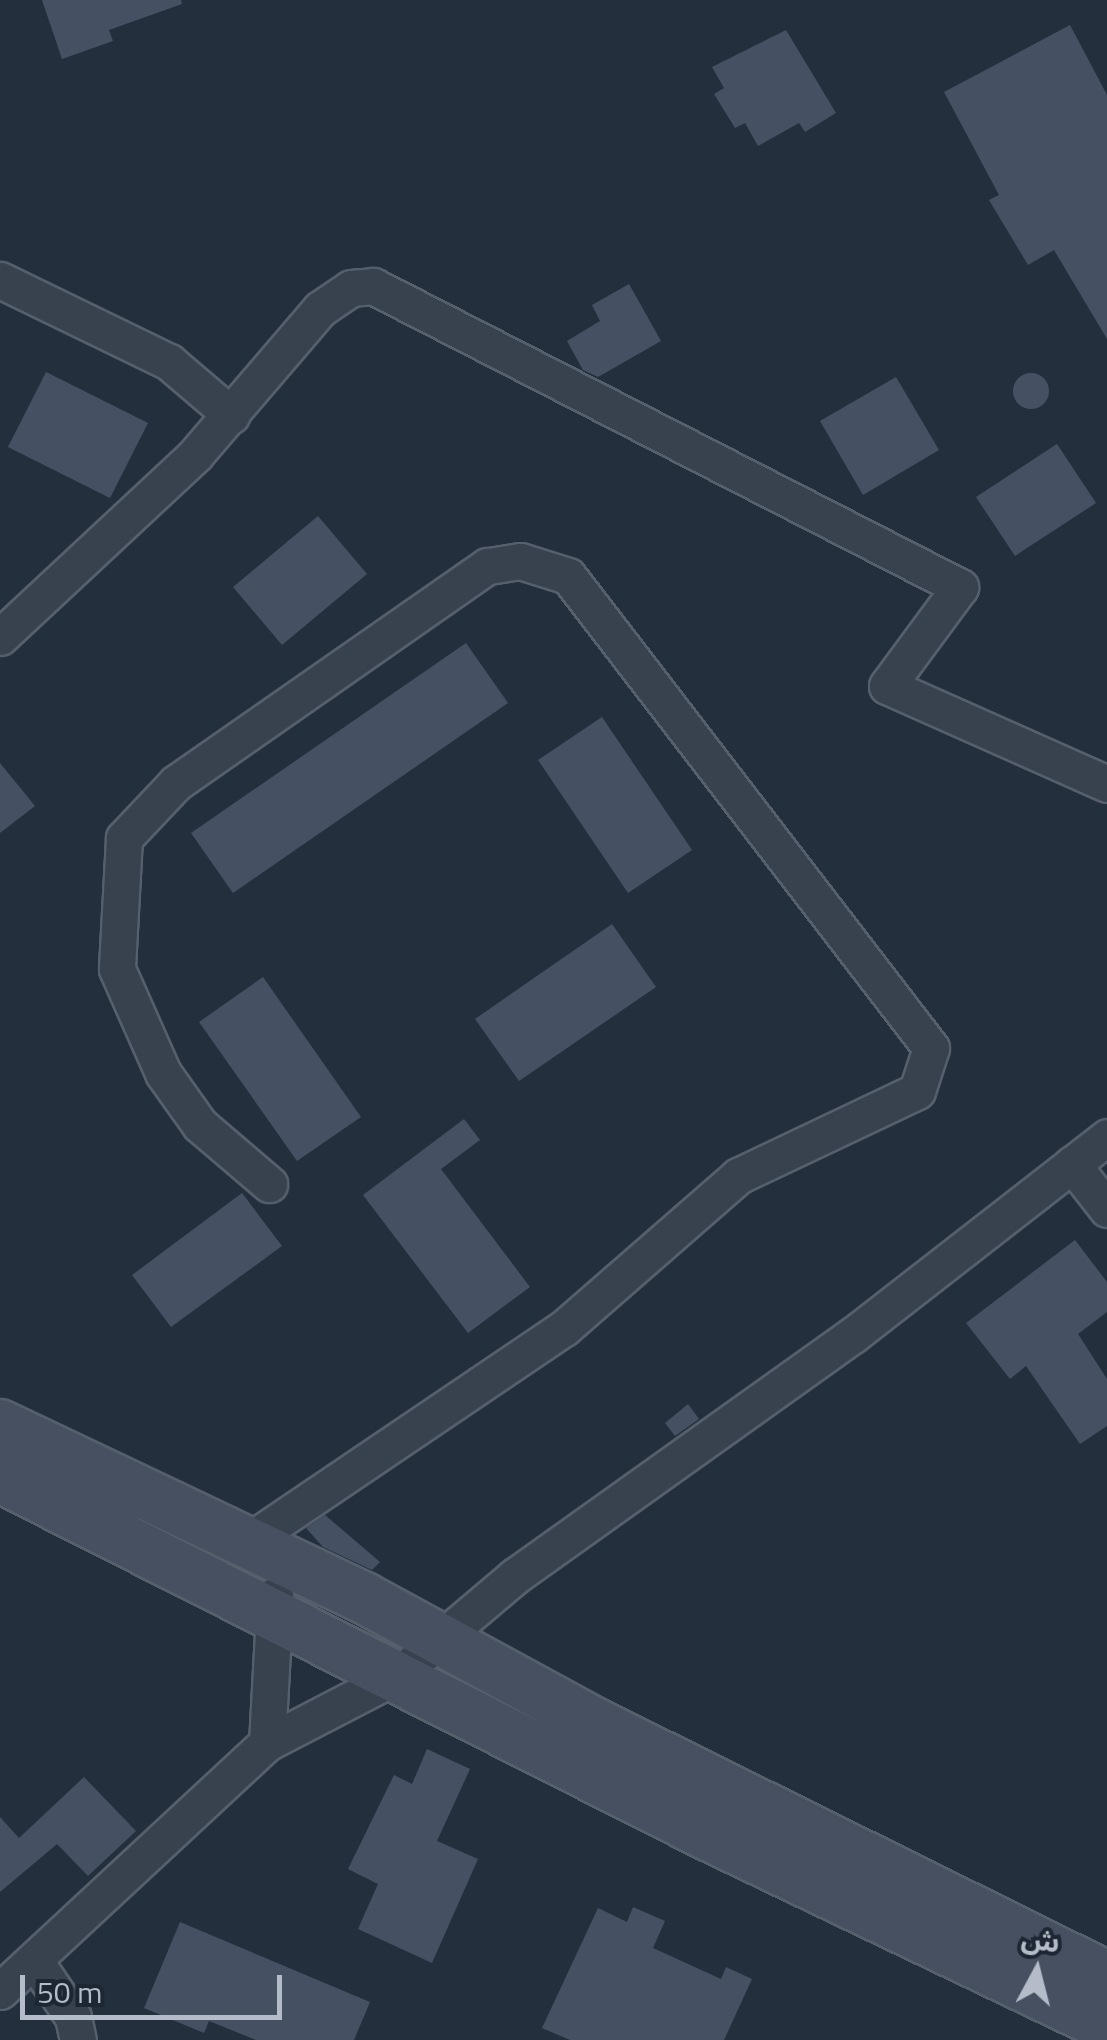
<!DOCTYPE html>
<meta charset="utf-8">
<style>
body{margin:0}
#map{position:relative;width:1107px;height:2040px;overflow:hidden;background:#242f3e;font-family:"Titillium Web","Noto Sans Arabic",sans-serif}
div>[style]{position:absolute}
.building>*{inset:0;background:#455162}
.round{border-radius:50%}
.roads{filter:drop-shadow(2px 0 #565f6c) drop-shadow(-2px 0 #565f6c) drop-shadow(0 2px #565f6c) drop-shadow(0 -2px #565f6c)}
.street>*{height:35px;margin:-17.5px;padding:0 17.5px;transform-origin:17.5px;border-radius:17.5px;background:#38414e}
.secondary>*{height:50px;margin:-25px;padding:0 25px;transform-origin:25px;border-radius:25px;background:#465061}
span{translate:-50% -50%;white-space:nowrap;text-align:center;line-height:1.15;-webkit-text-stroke:10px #1d2633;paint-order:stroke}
.north{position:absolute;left:987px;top:1920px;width:100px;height:100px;-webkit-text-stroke:8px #1d2633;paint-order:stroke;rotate:7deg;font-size:28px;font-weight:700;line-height:40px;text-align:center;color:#b4bcc9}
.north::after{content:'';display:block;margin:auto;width:35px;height:45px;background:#b4bcc9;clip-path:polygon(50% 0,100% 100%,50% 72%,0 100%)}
.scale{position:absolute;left:20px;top:1975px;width:262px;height:45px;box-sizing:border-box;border:5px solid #b4bcc9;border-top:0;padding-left:12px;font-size:30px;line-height:35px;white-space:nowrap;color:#b4bcc9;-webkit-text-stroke:8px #1d2633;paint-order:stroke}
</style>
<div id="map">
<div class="building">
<i style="clip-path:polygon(42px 0,181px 0,182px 4px,109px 30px,113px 41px,62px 59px)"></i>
<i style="clip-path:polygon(1070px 25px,1107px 95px,1107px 339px,1054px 250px,1028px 265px,989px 200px,999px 195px,944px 92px)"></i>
<i style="clip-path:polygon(786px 30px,836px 113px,805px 132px,799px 123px,758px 146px,745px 123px,735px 128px,714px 94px,724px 88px,712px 67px)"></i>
<i style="clip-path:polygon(629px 284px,661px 341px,598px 377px,583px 370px,567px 341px,600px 321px,592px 305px)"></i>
<i style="clip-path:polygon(46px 372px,148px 423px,110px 498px,8px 447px)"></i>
<i class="round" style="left:1013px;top:373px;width:36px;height:36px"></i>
<i style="clip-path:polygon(896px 377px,939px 450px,863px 495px,820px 421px)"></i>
<i style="clip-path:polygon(1057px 444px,1096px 503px,1015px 556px,976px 497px)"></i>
<i style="clip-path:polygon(318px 516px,367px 574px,282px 645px,233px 587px)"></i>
<i style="clip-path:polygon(466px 643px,508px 703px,233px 893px,191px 833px)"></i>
<i style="clip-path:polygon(602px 717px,692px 850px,628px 893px,538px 760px)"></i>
<i style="clip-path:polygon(0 763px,35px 806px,0 833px)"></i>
<i style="clip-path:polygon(612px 924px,656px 987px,519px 1081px,475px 1019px)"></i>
<i style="clip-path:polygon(263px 977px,361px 1117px,297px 1161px,199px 1022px)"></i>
<i style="clip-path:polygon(464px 1119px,480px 1140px,441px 1169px,530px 1287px,468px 1333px,363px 1195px)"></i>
<i style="clip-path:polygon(242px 1193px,282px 1246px,171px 1327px,132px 1275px)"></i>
<i style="clip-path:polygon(1075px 1240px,1107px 1282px,1107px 1312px,1078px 1334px,1107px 1379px,1107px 1426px,1080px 1444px,1026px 1366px,1010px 1379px,966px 1323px)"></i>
<i style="clip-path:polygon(688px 1404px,699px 1419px,675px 1436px,665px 1423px)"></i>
<i style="clip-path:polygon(325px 1515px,380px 1562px,372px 1570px,323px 1547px,306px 1528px)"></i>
<i style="clip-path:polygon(427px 1749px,470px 1769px,437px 1841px,478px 1859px,432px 1963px,358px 1929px,378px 1884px,348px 1869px,394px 1775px,412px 1784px)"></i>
<i style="clip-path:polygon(84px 1777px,136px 1831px,88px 1876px,57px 1844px,0 1892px,0 1817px,19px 1838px)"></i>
<i style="clip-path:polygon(633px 1907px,665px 1921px,653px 1948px,721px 1979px,726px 1967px,752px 1979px,724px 2040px,570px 2040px,542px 2028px,598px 1908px,627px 1922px)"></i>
<i style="clip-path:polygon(180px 1922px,370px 2002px,354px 2040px,256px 2040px,209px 2021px,204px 2033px,144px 2008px)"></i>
</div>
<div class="roads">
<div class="street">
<i style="left:0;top:280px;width:188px;rotate:25.9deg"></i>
<i style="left:169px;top:362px;width:82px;rotate:40.5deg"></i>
<i style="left:0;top:637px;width:267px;rotate:-43deg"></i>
<i style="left:195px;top:455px;width:192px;rotate:-49.4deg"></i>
<i style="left:320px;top:309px;width:37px;rotate:-34deg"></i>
<i style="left:351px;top:288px;width:22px;rotate:-5deg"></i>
<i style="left:373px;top:286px;width:660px;rotate:27.15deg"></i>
<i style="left:960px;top:587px;width:123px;rotate:126.4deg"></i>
<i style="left:887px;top:686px;width:241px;rotate:24deg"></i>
<i style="left:1072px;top:1164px;width:57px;rotate:52.1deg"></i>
<i style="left:249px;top:1541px;width:380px;rotate:-34.1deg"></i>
<i style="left:564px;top:1328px;width:231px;rotate:-41.1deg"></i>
<i style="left:738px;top:1176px;width:198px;rotate:-25.4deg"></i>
<i style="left:917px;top:1091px;width:45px;rotate:-72deg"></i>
<i style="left:931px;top:1048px;width:595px;rotate:-127.56deg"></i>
<i style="left:568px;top:576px;width:50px;rotate:-162.6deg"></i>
<i style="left:520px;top:561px;width:33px;rotate:171deg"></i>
<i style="left:487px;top:566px;width:379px;rotate:145.1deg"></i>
<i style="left:176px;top:783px;width:76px;rotate:133.4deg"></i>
<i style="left:124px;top:838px;width:131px;rotate:93.1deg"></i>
<i style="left:117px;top:969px;width:114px;rotate:66.1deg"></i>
<i style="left:163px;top:1073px;width:64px;rotate:54.6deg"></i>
<i style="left:200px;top:1125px;width:91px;rotate:40.5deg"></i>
<i style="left:267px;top:1743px;width:148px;rotate:-86.9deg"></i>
<i style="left:36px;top:1963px;width:65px;rotate:55.6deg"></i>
<i style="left:73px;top:2017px;width:24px;rotate:78deg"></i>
<i style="left:0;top:1991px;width:364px;rotate:-42.9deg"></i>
<i style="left:267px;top:1743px;width:148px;rotate:-27.4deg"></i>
<i style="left:398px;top:1675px;width:153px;rotate:-40.2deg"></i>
<i style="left:515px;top:1576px;width:415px;rotate:-35.5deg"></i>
<i style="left:853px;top:1335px;width:322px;rotate:-37.9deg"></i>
</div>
<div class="secondary">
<i style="left:0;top:1425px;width:403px;rotate:25.4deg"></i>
<i style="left:364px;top:1598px;width:266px;rotate:28.5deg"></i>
<i style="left:598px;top:1725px;width:568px;rotate:26.34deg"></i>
<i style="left:0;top:1477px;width:789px;rotate:26.82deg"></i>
<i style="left:704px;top:1833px;width:447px;rotate:25.6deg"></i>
</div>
</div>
<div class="north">ش</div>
<div class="scale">50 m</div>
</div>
